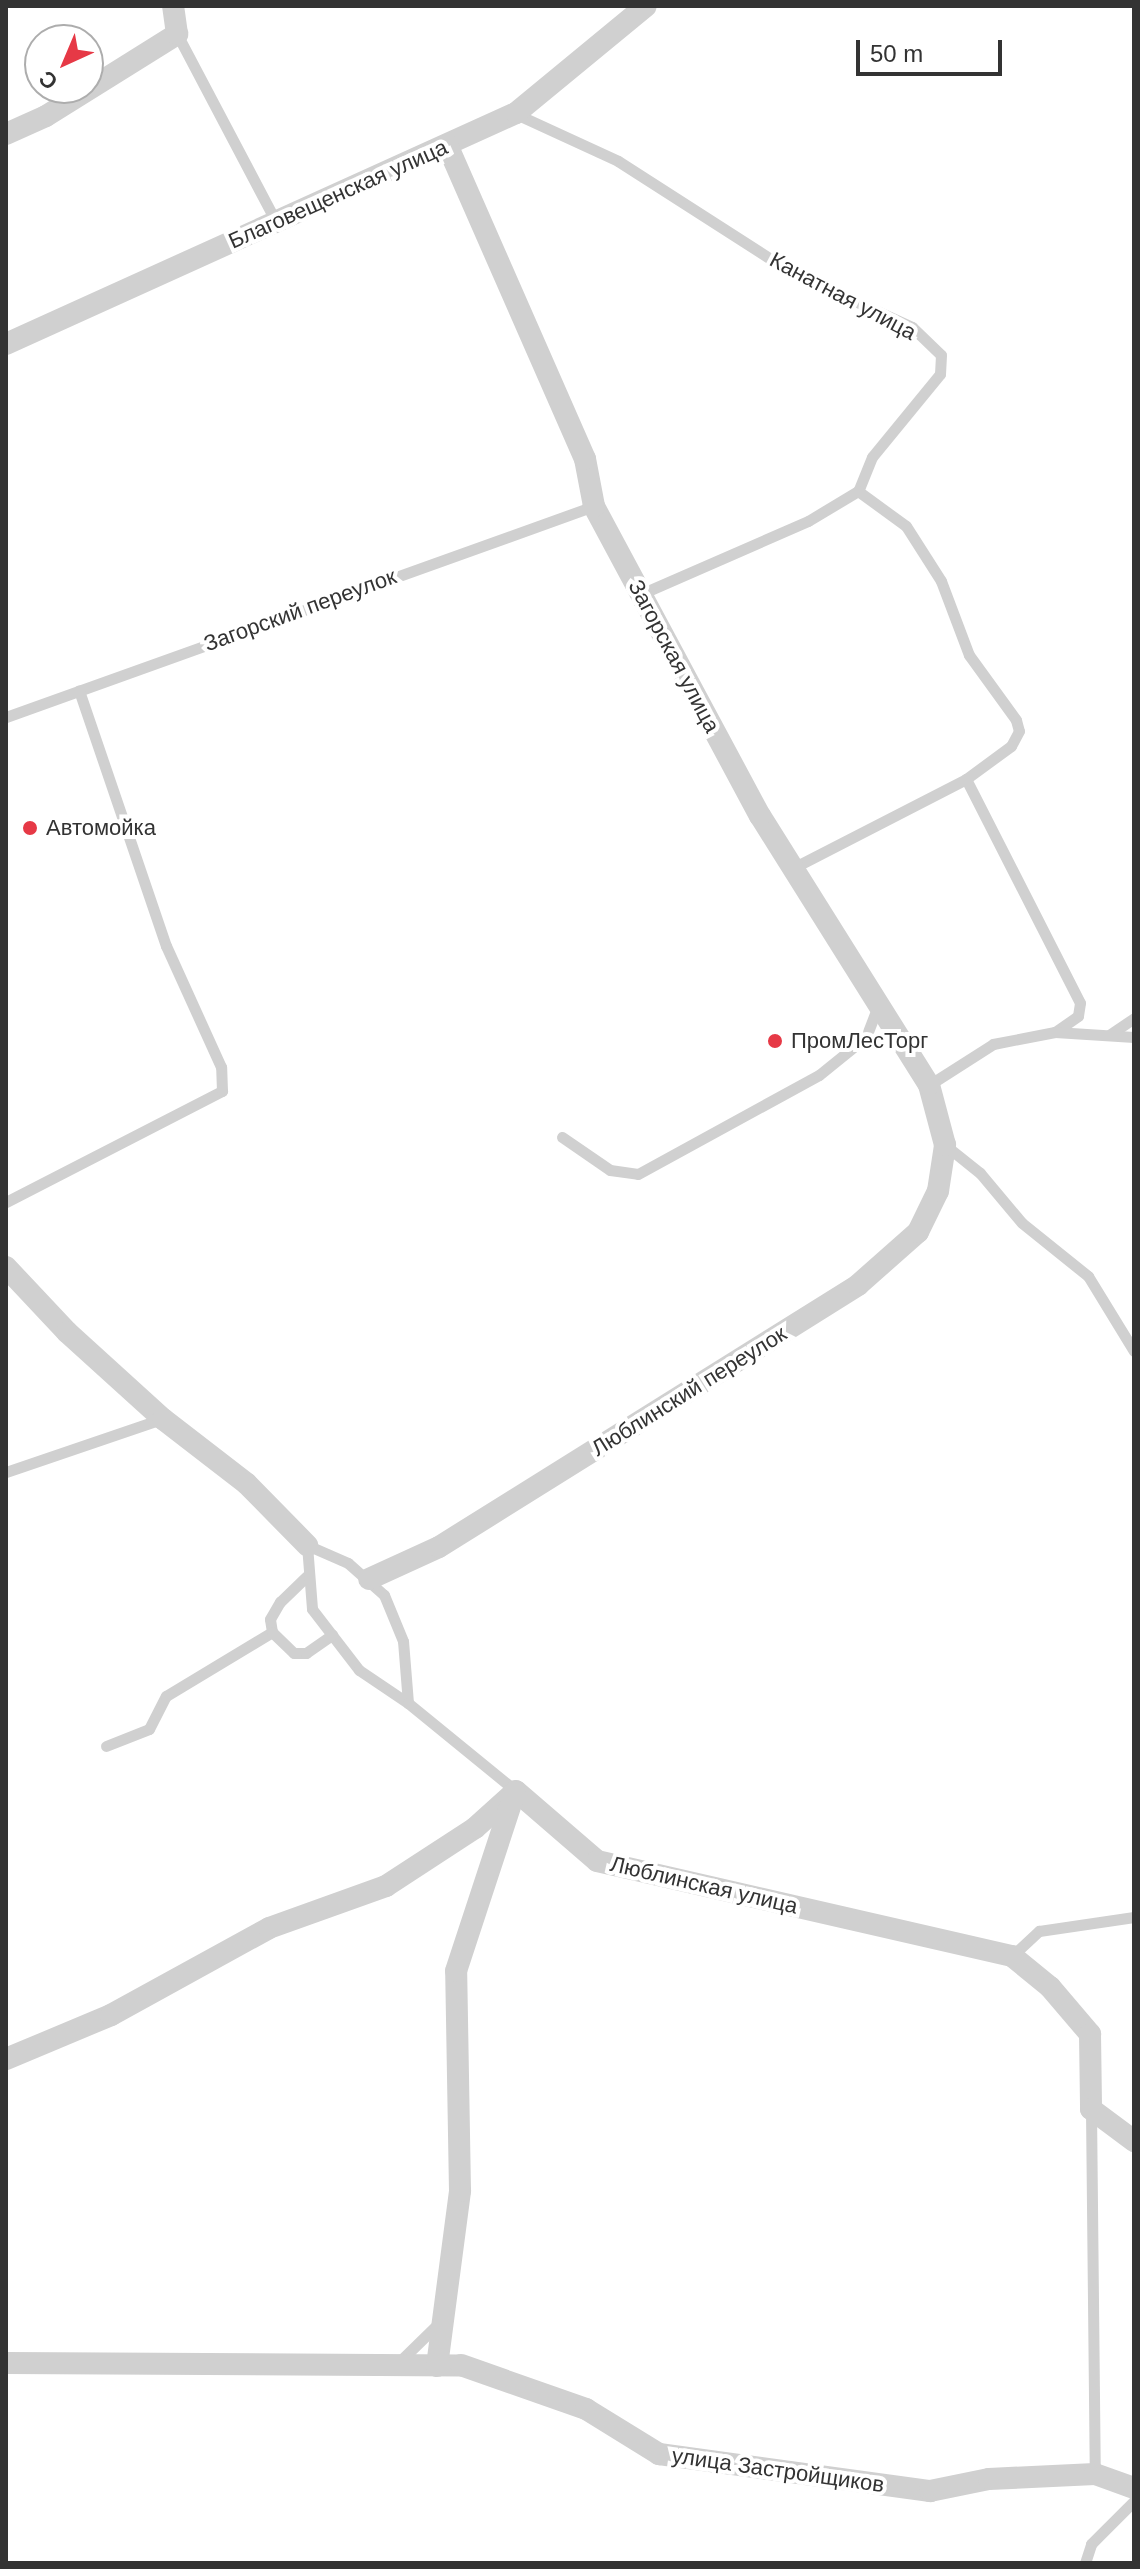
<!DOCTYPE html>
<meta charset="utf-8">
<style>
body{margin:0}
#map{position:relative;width:1140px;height:2569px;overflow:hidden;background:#fff;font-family:Arial,sans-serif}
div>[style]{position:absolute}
.service>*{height:11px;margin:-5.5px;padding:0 5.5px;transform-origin:5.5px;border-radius:5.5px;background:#d0d0d0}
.minor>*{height:22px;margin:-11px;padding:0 11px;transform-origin:11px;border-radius:11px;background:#d0d0d0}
.dots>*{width:22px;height:22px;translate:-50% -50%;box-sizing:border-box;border:4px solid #fff;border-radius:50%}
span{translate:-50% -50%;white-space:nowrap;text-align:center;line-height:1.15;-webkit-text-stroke:8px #fff;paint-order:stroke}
.street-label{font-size:22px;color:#333}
.poi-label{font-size:22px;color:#333}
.left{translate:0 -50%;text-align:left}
.frame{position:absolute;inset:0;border:8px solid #333;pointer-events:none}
.north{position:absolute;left:24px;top:24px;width:80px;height:80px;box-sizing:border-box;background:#fff;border:2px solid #adadad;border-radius:50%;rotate:224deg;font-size:22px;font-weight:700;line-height:32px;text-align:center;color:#333}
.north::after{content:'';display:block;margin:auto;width:28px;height:36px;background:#e63946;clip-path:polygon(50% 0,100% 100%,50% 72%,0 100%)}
.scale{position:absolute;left:856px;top:40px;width:146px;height:36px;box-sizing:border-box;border:4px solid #333;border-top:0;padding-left:10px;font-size:24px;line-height:28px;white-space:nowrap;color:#333;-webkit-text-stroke:6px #fff;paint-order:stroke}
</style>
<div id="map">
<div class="service">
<i style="left:177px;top:34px;width:212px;rotate:62.2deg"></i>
<i style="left:516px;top:114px;width:112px;rotate:24.7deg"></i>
<i style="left:618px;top:161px;width:206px;rotate:32.7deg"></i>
<i style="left:791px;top:272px;width:133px;rotate:24.4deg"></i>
<i style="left:912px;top:327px;width:40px;rotate:44deg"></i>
<i style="left:941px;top:355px;width:19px;rotate:93deg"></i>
<i style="left:940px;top:374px;width:107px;rotate:129.3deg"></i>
<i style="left:872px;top:457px;width:37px;rotate:112deg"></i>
<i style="left:858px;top:491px;width:58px;rotate:149deg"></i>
<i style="left:808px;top:521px;width:182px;rotate:156.4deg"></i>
<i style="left:858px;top:491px;width:59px;rotate:36.1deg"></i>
<i style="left:906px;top:526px;width:65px;rotate:57.5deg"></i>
<i style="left:941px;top:581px;width:79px;rotate:69.3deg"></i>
<i style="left:969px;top:655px;width:80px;rotate:54.1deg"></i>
<i style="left:1016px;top:720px;width:11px;rotate:75deg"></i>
<i style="left:1019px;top:731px;width:17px;rotate:118deg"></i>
<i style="left:1011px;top:746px;width:56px;rotate:143.7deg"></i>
<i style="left:966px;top:779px;width:251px;rotate:63deg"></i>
<i style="left:1080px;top:1003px;width:13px;rotate:99deg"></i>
<i style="left:1078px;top:1016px;width:28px;rotate:145deg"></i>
<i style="left:6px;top:717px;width:625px;rotate:-19.74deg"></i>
<i style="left:793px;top:868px;width:195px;rotate:-27.2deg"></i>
<i style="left:1109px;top:1035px;width:30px;rotate:-34deg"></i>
<i style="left:929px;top:1085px;width:76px;rotate:-32.6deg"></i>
<i style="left:993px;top:1044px;width:63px;rotate:-11deg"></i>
<i style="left:1055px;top:1032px;width:79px;rotate:3.6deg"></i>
<i style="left:562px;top:1137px;width:58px;rotate:34.5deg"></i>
<i style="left:610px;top:1170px;width:28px;rotate:8deg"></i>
<i style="left:638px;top:1174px;width:206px;rotate:-28.7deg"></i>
<i style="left:819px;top:1075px;width:60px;rotate:-39deg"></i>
<i style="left:866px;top:1037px;width:34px;rotate:-69deg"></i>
<i style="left:945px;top:1145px;width:45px;rotate:38.7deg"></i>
<i style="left:980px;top:1173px;width:65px;rotate:50deg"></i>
<i style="left:1022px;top:1223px;width:85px;rotate:38.8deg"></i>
<i style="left:1088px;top:1276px;width:88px;rotate:58.5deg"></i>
<i style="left:6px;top:1202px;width:243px;rotate:-27.2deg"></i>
<i style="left:222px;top:1091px;width:24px;rotate:-92deg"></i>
<i style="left:221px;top:1067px;width:133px;rotate:-114.4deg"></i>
<i style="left:166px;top:946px;width:270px;rotate:-108.8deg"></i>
<i style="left:6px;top:1472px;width:165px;rotate:-18.8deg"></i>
<i style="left:272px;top:1632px;width:13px;rotate:-99deg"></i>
<i style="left:270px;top:1619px;width:20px;rotate:-60deg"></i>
<i style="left:280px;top:1602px;width:37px;rotate:-44deg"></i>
<i style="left:408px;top:1703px;width:62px;rotate:-94.6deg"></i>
<i style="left:403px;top:1641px;width:50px;rotate:-112.4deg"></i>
<i style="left:384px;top:1595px;width:48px;rotate:-138.4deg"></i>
<i style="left:348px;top:1563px;width:45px;rotate:-156.3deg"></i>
<i style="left:307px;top:1545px;width:64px;rotate:85.5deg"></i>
<i style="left:312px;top:1609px;width:77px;rotate:52.4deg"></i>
<i style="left:359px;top:1670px;width:59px;rotate:34deg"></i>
<i style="left:408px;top:1703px;width:139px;rotate:39.2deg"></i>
<i style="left:106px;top:1746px;width:46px;rotate:-21.6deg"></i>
<i style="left:149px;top:1729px;width:37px;rotate:-63deg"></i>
<i style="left:166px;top:1696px;width:124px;rotate:-31.1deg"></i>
<i style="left:272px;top:1632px;width:30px;rotate:44deg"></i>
<i style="left:294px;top:1653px;width:12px"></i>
<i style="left:306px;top:1653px;width:32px;rotate:-35deg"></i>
<i style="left:1012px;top:1956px;width:37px;rotate:-43deg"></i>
<i style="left:1039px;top:1931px;width:96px;rotate:-8.4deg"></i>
<i style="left:1091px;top:2110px;width:364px;rotate:89.4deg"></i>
<i style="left:398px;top:2363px;width:59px;rotate:-44.3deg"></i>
<i style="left:1085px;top:2563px;width:20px;rotate:-72deg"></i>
<i style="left:1091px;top:2544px;width:61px;rotate:-45deg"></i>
</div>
<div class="minor">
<i style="left:6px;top:134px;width:44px;rotate:-24.2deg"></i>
<i style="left:46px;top:116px;width:155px;rotate:-32deg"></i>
<i style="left:177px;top:34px;width:28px;rotate:-98deg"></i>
<i style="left:6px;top:344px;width:560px;rotate:-24.37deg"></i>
<i style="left:516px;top:113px;width:168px;rotate:-39.5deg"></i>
<i style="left:6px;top:1267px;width:89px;rotate:46.8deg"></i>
<i style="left:67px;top:1332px;width:130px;rotate:42.2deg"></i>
<i style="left:163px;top:1419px;width:106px;rotate:37.7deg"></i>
<i style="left:247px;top:1484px;width:86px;rotate:45.5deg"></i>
<i style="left:369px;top:1579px;width:77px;rotate:-24.6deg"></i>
<i style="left:439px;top:1547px;width:494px;rotate:-32deg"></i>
<i style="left:858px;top:1285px;width:80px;rotate:-41.5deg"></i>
<i style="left:918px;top:1232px;width:46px;rotate:-64deg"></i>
<i style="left:938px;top:1191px;width:47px;rotate:-81.3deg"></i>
<i style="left:945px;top:1145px;width:62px;rotate:-104.9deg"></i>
<i style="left:929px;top:1085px;width:318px;rotate:-122.1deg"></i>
<i style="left:760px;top:816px;width:352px;rotate:-118.2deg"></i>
<i style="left:594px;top:506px;width:48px;rotate:-100.8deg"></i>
<i style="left:585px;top:459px;width:343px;rotate:-113.7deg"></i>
<i style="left:6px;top:2059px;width:114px;rotate:-22.7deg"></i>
<i style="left:111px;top:2015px;width:180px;rotate:-28.8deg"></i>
<i style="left:269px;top:1928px;width:124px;rotate:-19.7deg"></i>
<i style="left:386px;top:1886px;width:106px;rotate:-33.1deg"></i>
<i style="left:475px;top:1828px;width:55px;rotate:-42.1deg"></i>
<i style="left:516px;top:1791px;width:107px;rotate:40.8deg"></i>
<i style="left:597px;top:1861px;width:426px;rotate:12.9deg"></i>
<i style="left:1012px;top:1956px;width:49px;rotate:39.2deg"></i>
<i style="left:1050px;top:1987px;width:62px;rotate:49.6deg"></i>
<i style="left:1090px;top:2034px;width:75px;rotate:89.2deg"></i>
<i style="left:1091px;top:2109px;width:54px;rotate:36.7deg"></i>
<i style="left:6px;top:2363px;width:455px;rotate:0.3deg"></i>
<i style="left:461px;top:2365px;width:133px;rotate:19.4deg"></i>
<i style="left:586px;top:2409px;width:86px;rotate:31.7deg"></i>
<i style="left:659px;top:2454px;width:274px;rotate:7.8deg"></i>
<i style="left:930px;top:2491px;width:60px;rotate:-11.5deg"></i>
<i style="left:989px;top:2479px;width:106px;rotate:-2.7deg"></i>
<i style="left:1095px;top:2474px;width:41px;rotate:19.7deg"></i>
<i style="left:437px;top:2366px;width:177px;rotate:-82.5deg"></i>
<i style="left:460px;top:2191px;width:220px;rotate:-91deg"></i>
<i style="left:456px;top:1971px;width:188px;rotate:-71.8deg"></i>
</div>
<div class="dots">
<i style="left:30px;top:828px;background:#e63946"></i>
<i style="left:775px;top:1041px;background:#e63946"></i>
</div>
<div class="street-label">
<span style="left:338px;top:194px;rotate:-24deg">Благовещенская улица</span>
<span style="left:843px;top:296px;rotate:28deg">Канатная улица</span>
<span style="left:300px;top:610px;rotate:-20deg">Загорский переулок</span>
<span style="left:674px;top:656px;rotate:62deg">Загорская улица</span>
<span style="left:689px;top:1391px;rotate:-32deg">Люблинский переулок</span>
<span style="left:704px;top:1885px;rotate:13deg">Люблинская улица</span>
<span style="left:778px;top:2470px;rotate:8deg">улица Застройщиков</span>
</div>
<div class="poi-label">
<span class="left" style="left:46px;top:828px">Автомойка</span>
<span class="left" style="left:791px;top:1041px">ПромЛесТорг</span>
</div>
<div class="frame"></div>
<div class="north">С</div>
<div class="scale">50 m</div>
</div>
